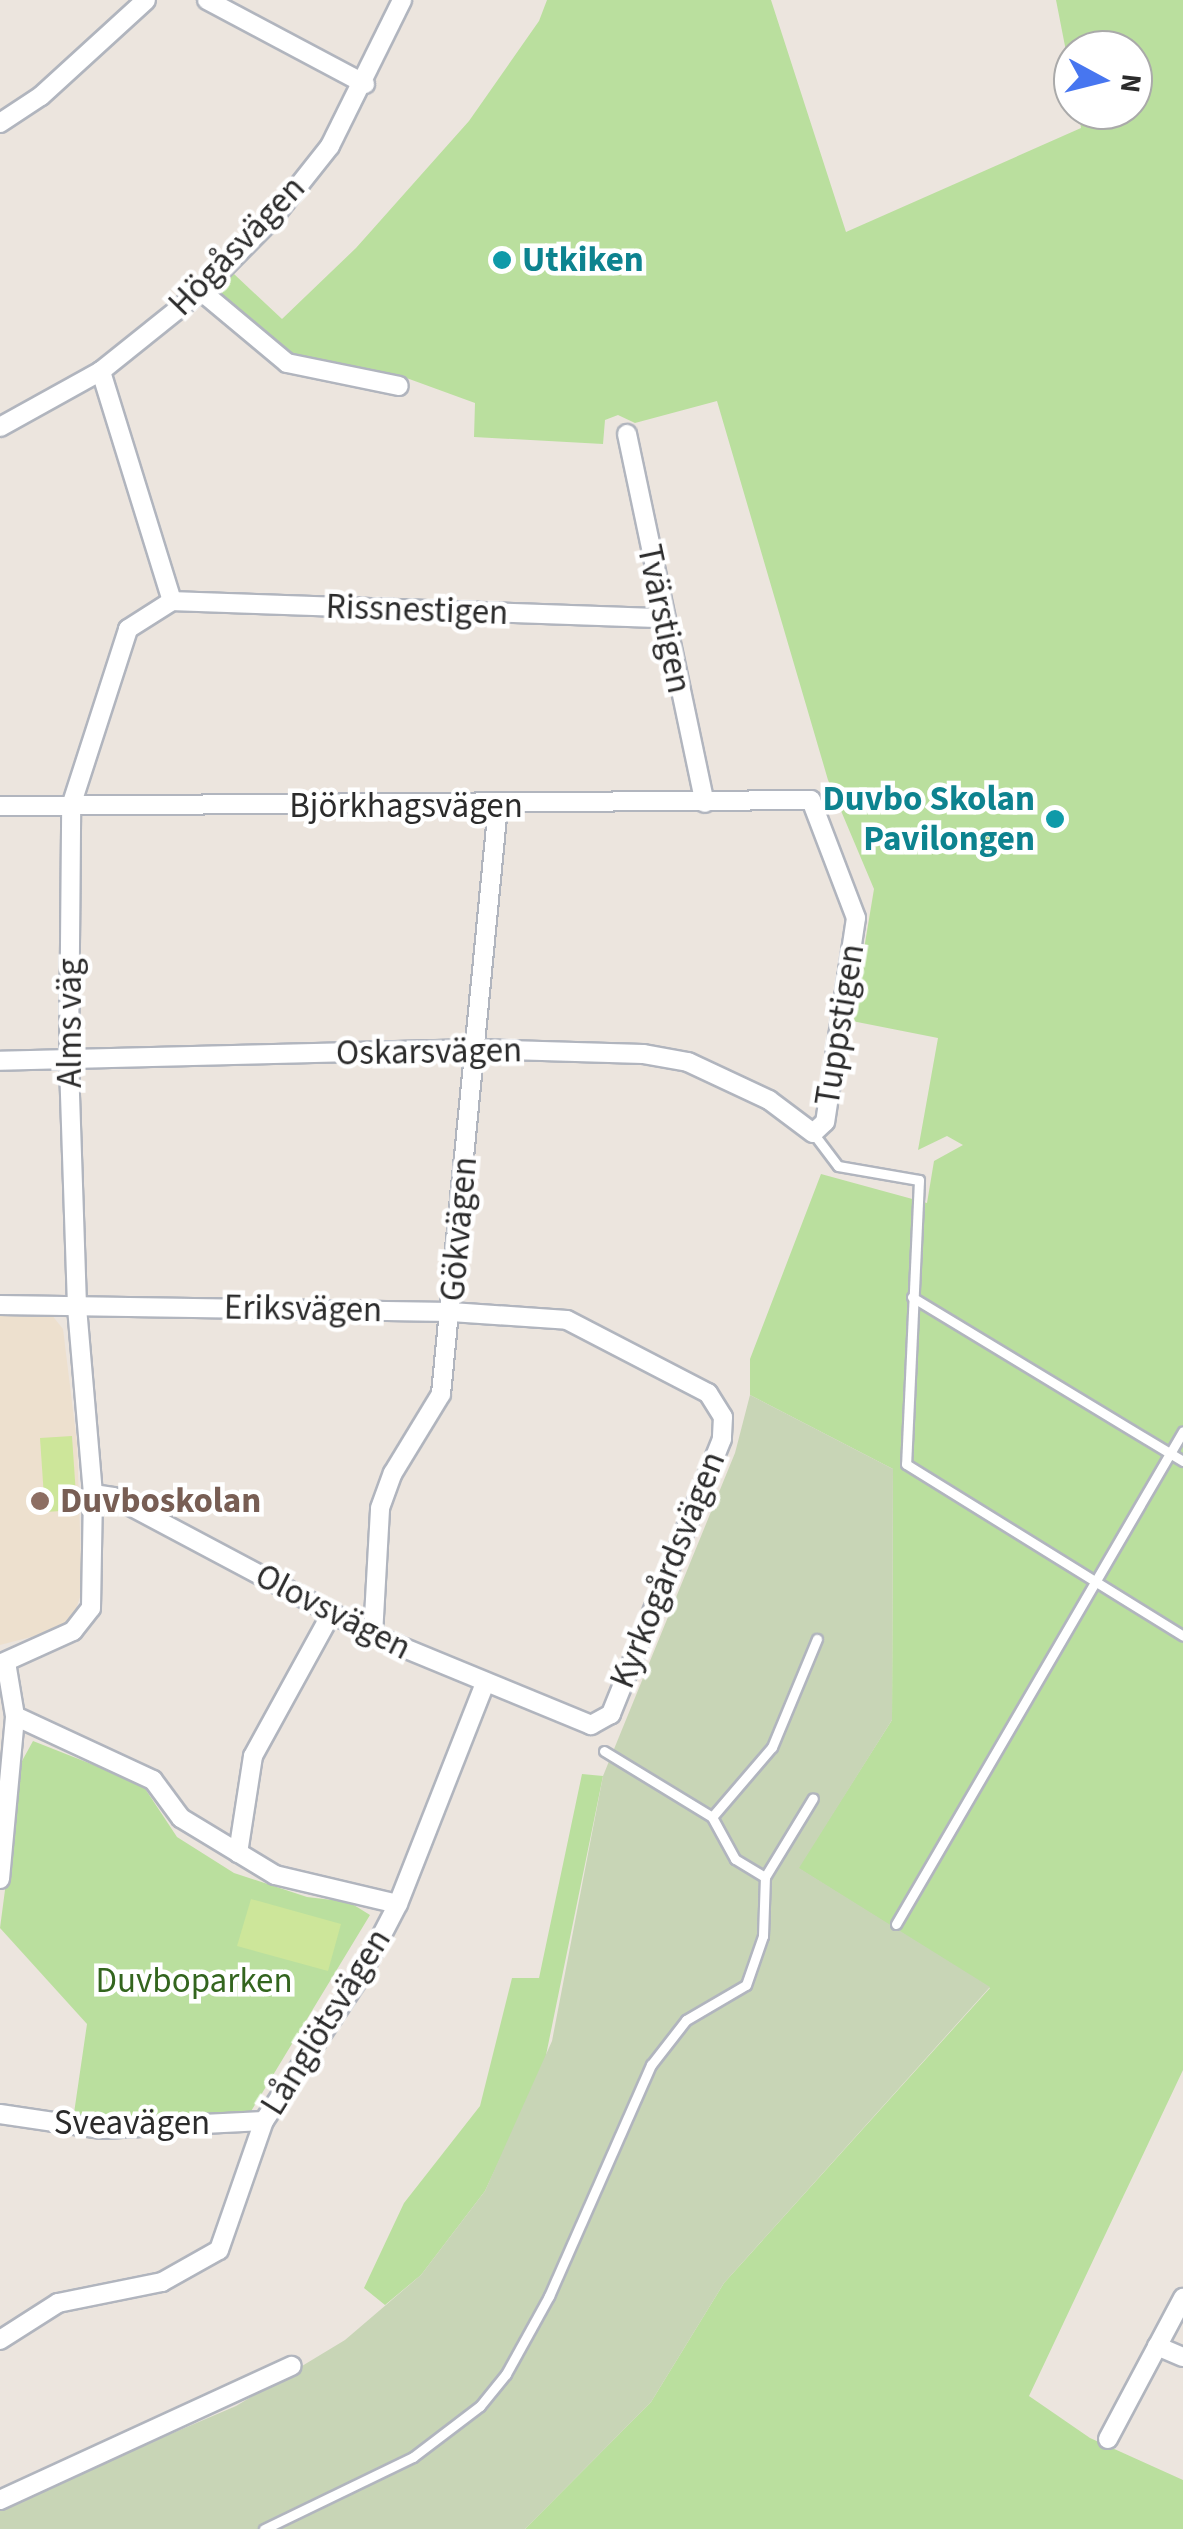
<!DOCTYPE html>
<meta charset="utf-8">
<style>
body{margin:0}
#map{position:relative;width:1183px;height:2529px;overflow:hidden;background:#ece5de;font-family:"Source Sans 3",sans-serif}
div>[style]{position:absolute}
.education>*{inset:0;background:#ede0ce}
.green>*{inset:0;background:#badf9e}
.cemetery>*{inset:0;background:#c8d5b6}
.pitch>*{inset:0;background:#cde69a}
.roads{filter:drop-shadow(2px 0 #b1b5be) drop-shadow(-2px 0 #b1b5be) drop-shadow(0 2px #b1b5be) drop-shadow(0 -2px #b1b5be)}
.lane>*{height:9px;margin:-4.5px;padding:0 4.5px;transform-origin:4.5px;border-radius:4.5px;background:#fff}
.street>*{height:18px;margin:-9px;padding:0 9px;transform-origin:9px;border-radius:9px;background:#fff}
.dots>*{width:28px;height:28px;translate:-50% -50%;box-sizing:border-box;border:5px solid #fff;border-radius:50%}
span{translate:-50% -50%;white-space:nowrap;text-align:center;line-height:1.15;-webkit-text-stroke:9px #fff;paint-order:stroke}
.street-label{font-size:35px;color:#2b2b2b}
.culture-label{font-size:35px;color:#0d838f;font-weight:700}
.left{translate:0 -50%;text-align:left}
.right{translate:-100% -50%;text-align:right}
.education-label{font-size:35px;color:#785e54;font-weight:700}
.park-label{font-size:35px;color:#33651e}
.north{position:absolute;left:1053px;top:30px;width:100px;height:100px;box-sizing:border-box;background:#fff;border:2px solid #aaa;border-radius:50%;rotate:97deg;font-size:28px;font-weight:700;line-height:40px;text-align:center;color:#2b2b2b}
.north::after{content:'';display:block;margin:auto;width:35px;height:45px;background:#4776f0;clip-path:polygon(50% 0,100% 100%,50% 72%,0 100%)}
</style>
<div id="map">
<div class="education">
<i style="clip-path:polygon(51px 1314px,63px 1329px,77px 1443px,82px 1591px,75px 1612px,58px 1630px,0 1645px,0 1315px)"></i>
</div>
<div class="green">
<i style="clip-path:polygon(547px 0,771px 0,846px 232px,1081px 128px,1078px 110px,1133px 110px,1133px 50px,1073px 50px,1073px 87px,1056px 0,1183px 0,1183px 2070px,1029px 2396px,1090px 2438px,1183px 2480px,1183px 2529px,525px 2529px,651px 2402px,724px 2283px,990px 1988px,798px 1868px,892px 1720px,893px 1469px,750px 1395px,750px 1359px,821px 1174px,927px 1203px,934px 1161px,963px 1145px,947px 1136px,918px 1150px,938px 1038px,852px 1021px,874px 889px,828px 780px,717px 401px,635px 423px,618px 415px,605px 420px,603px 444px,474px 437px,475px 403px,401px 376px,289px 353px,215px 291px,234px 274px,282px 319px,356px 248px,469px 121px,539px 21px)"></i>
<i style="clip-path:polygon(33px 1741px,142px 1784px,177px 1837px,234px 1873px,307px 1897px,349px 1902px,370px 1915px,250px 2113px,73px 2120px,87px 2024px,0 1928px,22px 1761px)"></i>
<i style="clip-path:polygon(582px 1774px,603px 1776px,544px 2065px,485px 2191px,421px 2275px,385px 2305px,364px 2288px,404px 2203px,480px 2106px,512px 1978px,539px 1978px)"></i>
</div>
<div class="cemetery">
<i style="clip-path:polygon(750px 1395px,893px 1469px,892px 1720px,799px 1868px,990px 1987px,724px 2283px,651px 2402px,525px 2529px,0 2529px,0 2507px,236px 2406px,345px 2340px,421px 2275px,485px 2191px,552px 2041px,603px 1776px,735px 1453px)"></i>
</div>
<div class="pitch">
<i style="clip-path:polygon(72px 1436px,77px 1510px,45px 1512px,40px 1438px)"></i>
<i style="clip-path:polygon(251px 1899px,341px 1924px,328px 1971px,237px 1946px)"></i>
</div>
<div class="roads">
<div class="lane">
<i style="left:813px;top:1133px;width:41px;rotate:52.9deg"></i>
<i style="left:838px;top:1166px;width:82px;rotate:9.8deg"></i>
<i style="left:919px;top:1180px;width:284px;rotate:92.6deg"></i>
<i style="left:906px;top:1464px;width:326px;rotate:31.8deg"></i>
<i style="left:912px;top:1297px;width:317px;rotate:31.2deg"></i>
<i style="left:604px;top:1751px;width:127px;rotate:31.4deg"></i>
<i style="left:712px;top:1817px;width:48px;rotate:61.3deg"></i>
<i style="left:735px;top:1859px;width:35px;rotate:31deg"></i>
<i style="left:765px;top:1877px;width:92px;rotate:-58.7deg"></i>
<i style="left:712px;top:1817px;width:92px;rotate:-49.4deg"></i>
<i style="left:772px;top:1747px;width:117px;rotate:-67.4deg"></i>
<i style="left:896px;top:1924px;width:570px;rotate:-59.79deg"></i>
<i style="left:264px;top:2529px;width:165px;rotate:-25.8deg"></i>
<i style="left:413px;top:2457px;width:84px;rotate:-37.3deg"></i>
<i style="left:480px;top:2406px;width:41px;rotate:-50.9deg"></i>
<i style="left:506px;top:2374px;width:89px;rotate:-61.1deg"></i>
<i style="left:549px;top:2296px;width:253px;rotate:-66.2deg"></i>
<i style="left:651px;top:2065px;width:57px;rotate:-52.1deg"></i>
<i style="left:686px;top:2020px;width:69px;rotate:-30.3deg"></i>
<i style="left:746px;top:1985px;width:52px;rotate:-70.9deg"></i>
<i style="left:763px;top:1936px;width:59px;rotate:-88.1deg"></i>
</div>
<div class="street">
<i style="left:207px;top:0;width:179px;rotate:28deg"></i>
<i style="left:0;top:123px;width:49px;rotate:-33.4deg"></i>
<i style="left:41px;top:96px;width:142px;rotate:-42.4deg"></i>
<i style="left:201px;top:291px;width:112px;rotate:39.9deg"></i>
<i style="left:287px;top:363px;width:114px;rotate:11.6deg"></i>
<i style="left:0;top:427px;width:115px;rotate:-29deg"></i>
<i style="left:101px;top:371px;width:128px;rotate:-38.7deg"></i>
<i style="left:201px;top:291px;width:103px;rotate:-45.4deg"></i>
<i style="left:273px;top:218px;width:92px;rotate:-51.6deg"></i>
<i style="left:330px;top:146px;width:163px;rotate:-63.7deg"></i>
<i style="left:627px;top:434px;width:377px;rotate:78.1deg"></i>
<i style="left:172px;top:601px;width:490px;rotate:2deg"></i>
<i style="left:0;top:806px;width:811px;rotate:-0.42deg"></i>
<i style="left:811px;top:800px;width:126px;rotate:69.1deg"></i>
<i style="left:856px;top:918px;width:206px;rotate:98.6deg"></i>
<i style="left:825px;top:1122px;width:16px;rotate:137deg"></i>
<i style="left:813px;top:1133px;width:55px;rotate:-143.1deg"></i>
<i style="left:769px;top:1100px;width:89px;rotate:-154.9deg"></i>
<i style="left:688px;top:1062px;width:46px;rotate:-169.9deg"></i>
<i style="left:643px;top:1054px;width:167px;rotate:-178.3deg"></i>
<i style="left:476px;top:1049px;width:476px;rotate:178.6deg"></i>
<i style="left:0;top:1305px;width:451px;rotate:0.9deg"></i>
<i style="left:451px;top:1312px;width:116px;rotate:3.9deg"></i>
<i style="left:567px;top:1320px;width:159px;rotate:27.4deg"></i>
<i style="left:708px;top:1393px;width:28px;rotate:58deg"></i>
<i style="left:723px;top:1417px;width:22px;rotate:93deg"></i>
<i style="left:722px;top:1439px;width:297px;rotate:112deg"></i>
<i style="left:611px;top:1714px;width:23px;rotate:151deg"></i>
<i style="left:591px;top:1725px;width:236px;rotate:-157.6deg"></i>
<i style="left:373px;top:1635px;width:294px;rotate:-152deg"></i>
<i style="left:113px;top:1497px;width:20px;rotate:-171deg"></i>
<i style="left:373px;top:1635px;width:127px;rotate:-86.8deg"></i>
<i style="left:380px;top:1508px;width:37px;rotate:-70deg"></i>
<i style="left:393px;top:1473px;width:92px;rotate:-58.7deg"></i>
<i style="left:441px;top:1394px;width:591px;rotate:-84.46deg"></i>
<i style="left:0;top:1664px;width:80px;rotate:-24.3deg"></i>
<i style="left:73px;top:1631px;width:29px;rotate:-52deg"></i>
<i style="left:91px;top:1608px;width:114px;rotate:-89deg"></i>
<i style="left:93px;top:1494px;width:189px;rotate:-94.9deg"></i>
<i style="left:77px;top:1306px;width:247px;rotate:-91.9deg"></i>
<i style="left:69px;top:1059px;width:253px;rotate:-89.5deg"></i>
<i style="left:71px;top:806px;width:186px;rotate:-72.1deg"></i>
<i style="left:128px;top:629px;width:52px;rotate:-32.5deg"></i>
<i style="left:172px;top:601px;width:241px;rotate:-107.2deg"></i>
<i style="left:15px;top:1716px;width:152px;rotate:24.9deg"></i>
<i style="left:153px;top:1780px;width:47px;rotate:53.6deg"></i>
<i style="left:181px;top:1818px;width:110px;rotate:31.2deg"></i>
<i style="left:275px;top:1875px;width:126px;rotate:13.3deg"></i>
<i style="left:238px;top:1853px;width:98px;rotate:-81.2deg"></i>
<i style="left:253px;top:1756px;width:162px;rotate:-61.2deg"></i>
<i style="left:0;top:1879px;width:164px;rotate:-84.7deg"></i>
<i style="left:15px;top:1716px;width:55px;rotate:-99.5deg"></i>
<i style="left:0;top:2114px;width:103px;rotate:8.4deg"></i>
<i style="left:102px;top:2129px;width:162px;rotate:-2.8deg"></i>
<i style="left:0;top:2340px;width:69px;rotate:-32.5deg"></i>
<i style="left:58px;top:2303px;width:106px;rotate:-11.4deg"></i>
<i style="left:162px;top:2282px;width:65px;rotate:-29.3deg"></i>
<i style="left:219px;top:2250px;width:137px;rotate:-70.8deg"></i>
<i style="left:264px;top:2121px;width:175px;rotate:-56.4deg"></i>
<i style="left:361px;top:1975px;width:80px;rotate:-62.5deg"></i>
<i style="left:398px;top:1904px;width:238px;rotate:-68.5deg"></i>
<i style="left:1157px;top:2346px;width:28px;rotate:23deg"></i>
<i style="left:1108px;top:2439px;width:160px;rotate:-62deg"></i>
<i style="left:0;top:2500px;width:321px;rotate:-24.7deg"></i>
</div>
</div>
<div class="dots">
<i style="left:502px;top:260px;background:#0f9aa8"></i>
<i style="left:1055px;top:819px;background:#0f9aa8"></i>
<i style="left:40px;top:1501px;background:#8d6e63"></i>
</div>
<div class="street-label">
<span style="left:237px;top:246px;rotate:-46deg">Högåsvägen</span>
<span style="left:417px;top:610px;rotate:2deg">Rissnestigen</span>
<span style="left:664px;top:619px;rotate:78deg">Tvärstigen</span>
<span style="left:406px;top:806px">Björkhagsvägen</span>
<span style="left:70px;top:1023px;rotate:-90deg">Alms väg</span>
<span style="left:840px;top:1025px;rotate:-81deg">Tuppstigen</span>
<span style="left:429px;top:1052px;rotate:-1deg">Oskarsvägen</span>
<span style="left:459px;top:1229px;rotate:-85deg">Gökvägen</span>
<span style="left:303px;top:1309px;rotate:1deg">Eriksvägen</span>
<span style="left:668px;top:1570px;rotate:-68deg">Kyrkogårdsvägen</span>
<span style="left:333px;top:1612px;rotate:27deg">Olovsvägen</span>
<span style="left:326px;top:2022px;rotate:-58deg">Långlötsvägen</span>
<span style="left:132px;top:2123px">Sveavägen</span>
</div>
<div class="culture-label">
<span class="left" style="left:522px;top:260px">Utkiken</span>
<span class="right" style="left:1035px;top:819px">Duvbo Skolan<br>Pavilongen</span>
</div>
<div class="education-label">
<span class="left" style="left:60px;top:1501px">Duvboskolan</span>
</div>
<div class="park-label">
<span style="left:194px;top:1981px">Duvboparken</span>
</div>
<div class="north">N</div>
</div>
